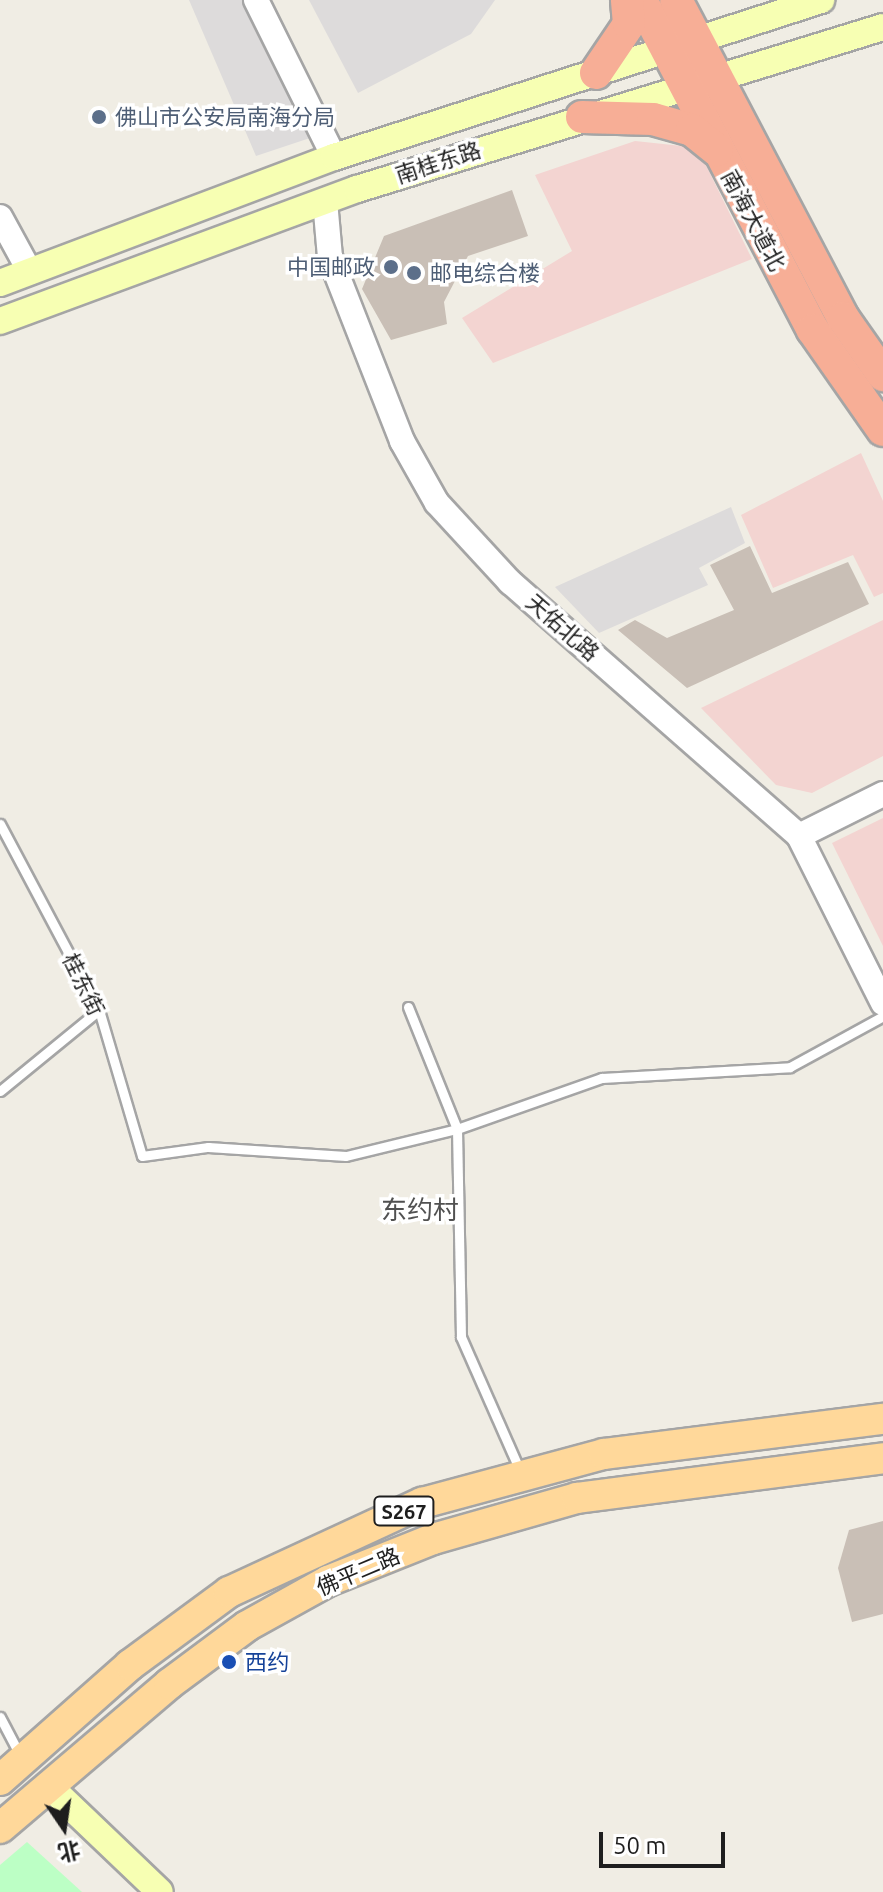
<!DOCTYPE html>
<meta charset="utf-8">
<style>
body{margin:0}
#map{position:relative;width:883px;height:1892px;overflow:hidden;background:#f0ede4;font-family:Ubuntu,"Noto Sans SC",sans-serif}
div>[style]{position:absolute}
.residential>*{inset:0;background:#dddbdb}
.commercial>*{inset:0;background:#f3d4d1}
.park>*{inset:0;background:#bcffc5}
.building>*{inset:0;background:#c9bfb6}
.roads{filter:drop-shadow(2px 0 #a5a5a5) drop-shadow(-2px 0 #a5a5a5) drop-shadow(0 2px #a5a5a5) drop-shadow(0 -2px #a5a5a5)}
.service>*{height:9px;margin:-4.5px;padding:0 4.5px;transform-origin:4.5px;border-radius:4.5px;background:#fff}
.tertiary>*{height:24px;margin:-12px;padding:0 12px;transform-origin:12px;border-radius:12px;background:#fff}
.secondary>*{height:26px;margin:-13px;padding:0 13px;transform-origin:13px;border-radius:13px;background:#f7ffb3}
.primary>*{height:30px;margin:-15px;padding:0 15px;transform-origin:15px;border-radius:15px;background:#ffd89a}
.trunk>*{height:32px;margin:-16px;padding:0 16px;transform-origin:16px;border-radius:16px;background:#f7ae96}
.dots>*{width:22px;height:22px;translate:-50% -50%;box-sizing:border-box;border:4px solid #fff;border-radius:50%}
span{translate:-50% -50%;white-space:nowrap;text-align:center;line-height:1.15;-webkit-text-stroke:7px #fff;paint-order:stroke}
.shield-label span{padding:2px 6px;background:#fff;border:2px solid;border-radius:6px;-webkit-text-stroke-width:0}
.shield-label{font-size:20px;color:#1e1e1e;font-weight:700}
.service-label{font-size:22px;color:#4e5e75}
.left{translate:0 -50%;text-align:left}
.right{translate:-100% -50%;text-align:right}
.street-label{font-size:22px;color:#1e1e1e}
.transit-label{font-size:22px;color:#164399}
.quarter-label{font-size:26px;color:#515151}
.north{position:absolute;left:24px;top:1788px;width:80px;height:80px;-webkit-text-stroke:6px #fff;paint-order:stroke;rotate:167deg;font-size:22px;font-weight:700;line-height:32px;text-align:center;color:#1e1e1e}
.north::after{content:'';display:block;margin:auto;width:28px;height:36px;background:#1e1e1e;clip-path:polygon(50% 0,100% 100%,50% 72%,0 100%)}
.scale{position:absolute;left:599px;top:1832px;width:126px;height:36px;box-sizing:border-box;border:4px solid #1e1e1e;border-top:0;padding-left:10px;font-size:24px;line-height:28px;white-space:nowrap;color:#1e1e1e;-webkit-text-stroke:6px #fff;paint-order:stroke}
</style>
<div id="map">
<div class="residential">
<i style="clip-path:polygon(189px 0,245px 0,313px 137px,256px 156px)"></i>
<i style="clip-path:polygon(309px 0,495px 0,471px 34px,358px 93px)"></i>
<i style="clip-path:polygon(731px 507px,745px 543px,699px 568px,708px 585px,599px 633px,555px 587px)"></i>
</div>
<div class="commercial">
<i style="clip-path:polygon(635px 141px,682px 146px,702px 157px,752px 259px,493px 363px,462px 318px,572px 251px,535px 175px)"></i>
<i style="clip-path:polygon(861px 453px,883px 501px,883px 593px,874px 597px,853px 555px,773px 588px,741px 515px)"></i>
<i style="clip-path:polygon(883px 620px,883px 756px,812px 793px,776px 785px,701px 708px)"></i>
<i style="clip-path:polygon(883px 818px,883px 946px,832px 843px)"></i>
</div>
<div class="park">
<i style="clip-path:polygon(27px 1842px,82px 1892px,0 1892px,0 1865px)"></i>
</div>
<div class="building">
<i style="clip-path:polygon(512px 190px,528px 236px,468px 256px,444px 302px,447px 324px,391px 340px,362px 289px,384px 236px)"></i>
<i style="clip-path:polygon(750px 546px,772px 593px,848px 562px,869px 604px,687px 688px,618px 630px,635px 620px,667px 638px,734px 610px,710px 565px)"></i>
<i style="clip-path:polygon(883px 1521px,883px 1614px,852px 1622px,838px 1568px,849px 1530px)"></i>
</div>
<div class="roads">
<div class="service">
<i style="left:0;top:824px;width:211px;rotate:62deg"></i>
<i style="left:99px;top:1010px;width:152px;rotate:73.6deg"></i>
<i style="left:142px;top:1156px;width:67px;rotate:-7.8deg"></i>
<i style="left:208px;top:1147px;width:138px;rotate:3.7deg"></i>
<i style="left:346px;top:1156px;width:114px;rotate:-13.7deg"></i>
<i style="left:457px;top:1129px;width:154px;rotate:-19.4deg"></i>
<i style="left:602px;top:1078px;width:188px;rotate:-3.3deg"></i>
<i style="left:790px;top:1067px;width:106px;rotate:-28.7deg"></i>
<i style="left:408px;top:1007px;width:131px;rotate:68.1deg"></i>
<i style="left:457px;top:1129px;width:208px;rotate:88.9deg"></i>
<i style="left:461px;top:1337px;width:146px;rotate:66.2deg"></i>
<i style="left:0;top:1091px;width:128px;rotate:-39.3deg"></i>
<i style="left:0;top:1717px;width:45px;rotate:62.3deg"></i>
</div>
<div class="tertiary">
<i style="left:256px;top:0;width:175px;rotate:63.6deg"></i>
<i style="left:325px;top:201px;width:56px;rotate:84.9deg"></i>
<i style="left:330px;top:257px;width:198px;rotate:68.6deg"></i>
<i style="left:402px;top:441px;width:71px;rotate:60.6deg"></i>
<i style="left:437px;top:503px;width:108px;rotate:47.3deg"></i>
<i style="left:510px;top:582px;width:385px;rotate:41.3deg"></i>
<i style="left:799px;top:836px;width:187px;rotate:63.3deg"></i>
<i style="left:0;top:217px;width:63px;rotate:61.4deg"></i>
<i style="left:799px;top:836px;width:94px;rotate:-26.6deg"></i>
</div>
<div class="secondary">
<i style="left:0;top:283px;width:357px;rotate:-20.7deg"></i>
<i style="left:334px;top:157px;width:512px;rotate:-17.87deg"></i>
<i style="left:0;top:321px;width:381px;rotate:-20.3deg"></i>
<i style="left:357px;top:189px;width:550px;rotate:-17.12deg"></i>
<i style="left:49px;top:1786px;width:153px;rotate:43.7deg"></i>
</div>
<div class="primary">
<i style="left:0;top:1780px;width:174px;rotate:-41.5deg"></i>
<i style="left:130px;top:1665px;width:123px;rotate:-36.4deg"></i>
<i style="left:229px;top:1592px;width:213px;rotate:-24.8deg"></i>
<i style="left:422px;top:1503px;width:188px;rotate:-15.1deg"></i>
<i style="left:604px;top:1454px;width:281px;rotate:-7.2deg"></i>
<i style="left:0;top:1828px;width:222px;rotate:-40.4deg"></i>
<i style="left:169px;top:1684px;width:97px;rotate:-36.6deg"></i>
<i style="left:247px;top:1626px;width:93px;rotate:-29.1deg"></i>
<i style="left:328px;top:1581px;width:113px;rotate:-21.8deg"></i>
<i style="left:433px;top:1539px;width:150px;rotate:-15.9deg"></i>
<i style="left:577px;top:1498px;width:309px;rotate:-7.4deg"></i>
</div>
<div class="trunk">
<i style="left:641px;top:0;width:372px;rotate:62.5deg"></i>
<i style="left:813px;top:330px;width:122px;rotate:55deg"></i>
<i style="left:676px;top:0;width:359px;rotate:62.3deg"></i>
<i style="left:843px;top:318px;width:70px;rotate:54.9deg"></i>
<i style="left:596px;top:73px;width:59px;rotate:-56deg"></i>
<i style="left:629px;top:24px;width:24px;rotate:-95deg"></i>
<i style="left:582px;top:117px;width:71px;rotate:1.6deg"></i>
<i style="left:653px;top:119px;width:41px;rotate:15.8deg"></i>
<i style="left:692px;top:130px;width:32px;rotate:39deg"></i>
</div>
</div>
<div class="dots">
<i style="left:99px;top:117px;background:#5c6f8a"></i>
<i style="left:391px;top:267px;background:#5c6f8a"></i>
<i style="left:414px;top:273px;background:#5c6f8a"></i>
<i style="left:229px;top:1662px;background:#1a4fb4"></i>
</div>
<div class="shield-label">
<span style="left:404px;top:1511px">S267</span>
</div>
<div class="service-label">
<span class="left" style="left:115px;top:117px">佛山市公安局南海分局</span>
<span class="right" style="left:375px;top:267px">中国邮政</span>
<span class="left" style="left:430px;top:273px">邮电综合楼</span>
</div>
<div class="street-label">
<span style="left:438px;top:162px;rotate:-18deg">南桂东路</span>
<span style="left:754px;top:220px;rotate:62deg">南海大道北</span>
<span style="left:563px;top:627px;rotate:41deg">天佑北路</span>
<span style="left:84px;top:984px;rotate:64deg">桂东街</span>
<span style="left:358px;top:1571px;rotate:-23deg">佛平二路</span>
</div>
<div class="transit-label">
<span class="left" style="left:245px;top:1662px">西约</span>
</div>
<div class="quarter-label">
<span style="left:420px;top:1210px">东约村</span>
</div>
<div class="north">北</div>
<div class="scale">50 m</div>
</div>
